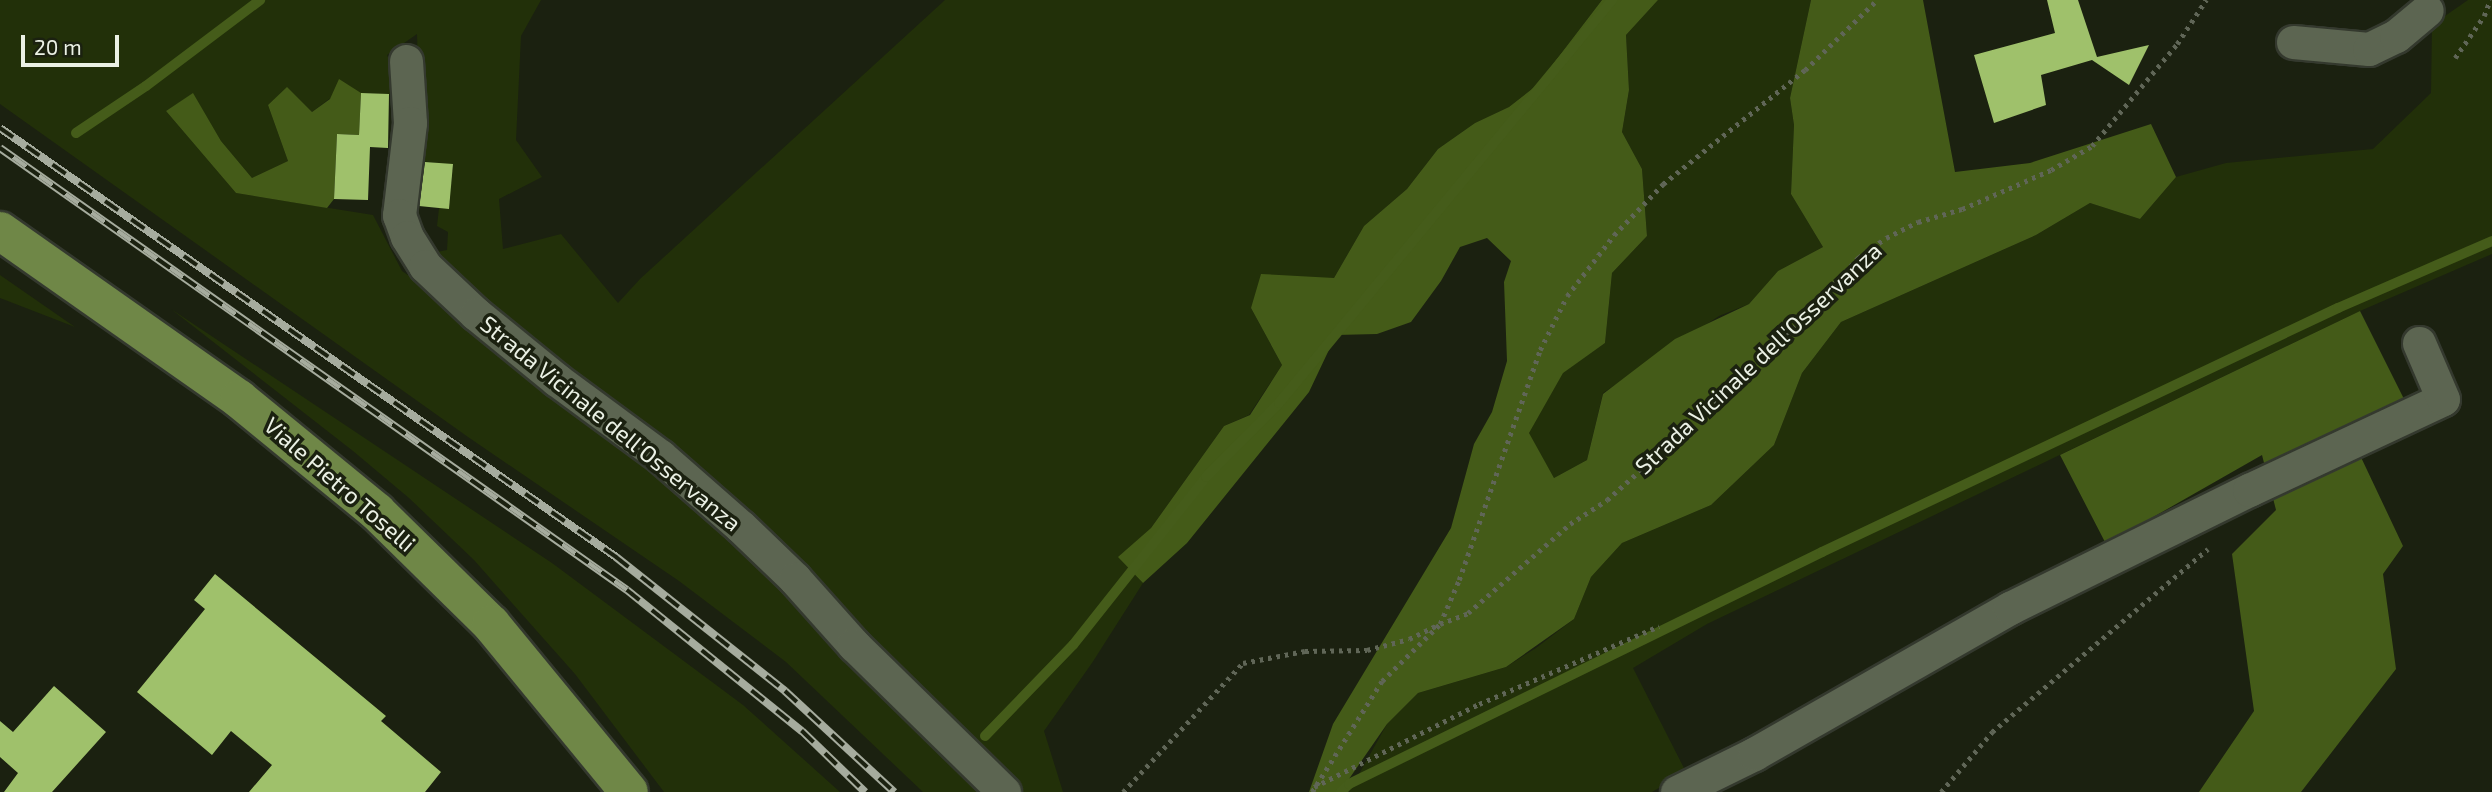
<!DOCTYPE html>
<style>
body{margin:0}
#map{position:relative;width:2492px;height:792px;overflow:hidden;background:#1b2110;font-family:"Exo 2",sans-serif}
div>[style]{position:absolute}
.green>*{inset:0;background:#223009}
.forest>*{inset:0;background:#445b18}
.stream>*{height:10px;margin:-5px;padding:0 5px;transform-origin:5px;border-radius:5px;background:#455c1a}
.building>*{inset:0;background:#9fc16b}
.path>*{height:4.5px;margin-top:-2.25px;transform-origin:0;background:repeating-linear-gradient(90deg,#606657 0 3.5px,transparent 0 8.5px)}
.roads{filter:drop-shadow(2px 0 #34392e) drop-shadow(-2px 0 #34392e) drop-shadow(0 2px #34392e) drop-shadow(0 -2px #34392e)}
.minor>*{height:33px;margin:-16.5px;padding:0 16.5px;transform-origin:16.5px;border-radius:16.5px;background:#5c6551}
.major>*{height:38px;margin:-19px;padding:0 19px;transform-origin:19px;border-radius:19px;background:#6f8747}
.rail>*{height:8px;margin-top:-4px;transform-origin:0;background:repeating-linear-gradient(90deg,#1b2110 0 16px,#a6ac9e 0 32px);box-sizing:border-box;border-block:2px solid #a6ac9e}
span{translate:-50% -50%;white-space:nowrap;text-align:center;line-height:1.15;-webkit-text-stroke:7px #1b2110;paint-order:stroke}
.street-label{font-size:23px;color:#ebf1e5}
.scale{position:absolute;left:21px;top:35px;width:98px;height:32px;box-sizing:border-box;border:4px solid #ebf1e5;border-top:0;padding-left:9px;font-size:21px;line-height:24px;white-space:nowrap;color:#ebf1e5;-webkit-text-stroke:5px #1b2110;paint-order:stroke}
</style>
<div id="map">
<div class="green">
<i style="clip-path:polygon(evenodd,0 0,541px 0,521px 36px,516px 140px,542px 177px,499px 199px,503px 249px,561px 234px,618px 303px,640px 279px,945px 0,1602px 0,1537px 85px,1509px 107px,1475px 123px,1438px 149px,1407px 189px,1364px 226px,1334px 278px,1251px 308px,1282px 365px,1249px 415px,1224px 426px,1151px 528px,1119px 557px,1143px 583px,1092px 663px,1044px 731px,1063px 792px,923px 792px,786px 662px,679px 581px,468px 437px,0 104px,0 0,417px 34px,421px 161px,453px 165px,449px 209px,439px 208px,437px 226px,448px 232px,447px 250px,432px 253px,418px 282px,402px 271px,373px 215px,236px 193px,166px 111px,193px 94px,221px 141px,252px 178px,288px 161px,268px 105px,287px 88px,312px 112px,329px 99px,361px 93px,404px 95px,387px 55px,417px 34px)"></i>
<i style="clip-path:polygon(1658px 0,1811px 0,1790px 98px,1794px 125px,1791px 194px,1823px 247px,1778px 271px,1749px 304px,1719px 316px,1603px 393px,1587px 460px,1554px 478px,1528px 433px,1563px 372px,1605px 343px,1612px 273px,1647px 236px,1642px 169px,1622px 132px,1629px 90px,1626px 35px)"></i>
<i style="clip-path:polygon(2468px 0,2492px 0,2492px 254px,2360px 311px,1707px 624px,1633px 668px,1686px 772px,1652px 792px,1349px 792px,1387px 724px,1418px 693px,1506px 667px,1536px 648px,1574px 619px,1591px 577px,1622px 543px,1711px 505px,1774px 445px,1802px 373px,1841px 322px,2036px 235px,2090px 203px,2140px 219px,2176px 177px,2226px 163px,2373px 149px,2431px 93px,2432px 25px)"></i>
<i style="clip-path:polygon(0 275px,75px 327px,0 298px)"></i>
<i style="clip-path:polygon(171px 309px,552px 563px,743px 705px,840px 792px,664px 792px,575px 674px,474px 560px,409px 498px,353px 451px)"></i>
</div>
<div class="forest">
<i style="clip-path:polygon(1602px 0,1658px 0,1626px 35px,1629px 90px,1622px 132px,1642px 169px,1647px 236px,1612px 273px,1605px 343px,1563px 373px,1529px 433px,1554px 478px,1587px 460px,1603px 394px,1675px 339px,1749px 304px,1778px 271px,1823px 247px,1791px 194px,1794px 125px,1790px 98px,1811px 0,1923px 0,1955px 172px,2030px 163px,2151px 124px,2176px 177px,2140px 219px,2090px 203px,2036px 235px,1841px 322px,1802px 373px,1774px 445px,1711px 505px,1622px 543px,1591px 577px,1574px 619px,1506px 667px,1418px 693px,1387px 724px,1340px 792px,1309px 792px,1333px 724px,1451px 528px,1474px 444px,1492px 412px,1507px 361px,1504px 282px,1511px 261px,1487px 238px,1460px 247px,1441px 281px,1411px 322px,1377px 334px,1336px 335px,1309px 392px,1187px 543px,1143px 583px,1118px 557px,1151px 528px,1224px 426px,1250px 415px,1282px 365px,1251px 308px,1261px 274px,1334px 278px,1364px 226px,1407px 189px,1438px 149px,1475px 123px,1509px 107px,1537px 85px)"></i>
<i style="clip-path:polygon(339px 79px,361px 93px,359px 135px,337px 134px,334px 199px,327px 208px,236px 193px,166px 111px,193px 93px,221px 141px,252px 178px,288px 161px,268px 105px,287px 87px,312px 112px,330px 99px)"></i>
<i style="clip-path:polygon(2360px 311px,2417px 425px,2359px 453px,2403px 546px,2383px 574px,2396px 669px,2301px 792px,2199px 792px,2254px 711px,2232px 554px,2276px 510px,2262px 455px,2106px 544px,2060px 455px)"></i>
</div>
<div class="stream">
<i style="left:76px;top:133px;width:84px;rotate:-33.9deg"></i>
<i style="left:146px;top:86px;width:143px;rotate:-37deg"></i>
<i style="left:985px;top:736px;width:127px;rotate:-46deg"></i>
<i style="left:1073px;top:645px;width:214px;rotate:-51.6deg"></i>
<i style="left:1206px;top:477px;width:104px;rotate:-45.4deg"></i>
<i style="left:1279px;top:403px;width:523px;rotate:-50.43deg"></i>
<i style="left:1341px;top:792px;width:11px;rotate:-45deg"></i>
<i style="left:1349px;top:784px;width:527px;rotate:-26.13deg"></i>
<i style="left:1822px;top:552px;width:571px;rotate:-25.31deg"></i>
<i style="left:2338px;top:308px;width:168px;rotate:-23.5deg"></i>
</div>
<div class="building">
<i style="clip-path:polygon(2047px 0,2078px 0,2097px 57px,2149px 45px,2129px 85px,2092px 60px,2041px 75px,2046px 105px,1994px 123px,1974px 55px,2055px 33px)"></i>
<i style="clip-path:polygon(361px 93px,389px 94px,388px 148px,370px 147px,368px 200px,334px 199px,337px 134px,359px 135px)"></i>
<i style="clip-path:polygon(425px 162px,453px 164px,449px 209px,419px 206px)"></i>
<i style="clip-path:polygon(215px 574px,386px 716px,381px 721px,441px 772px,425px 792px,249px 792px,272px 765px,231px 731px,212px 755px,137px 692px,205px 609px,194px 600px)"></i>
<i style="clip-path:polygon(54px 686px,106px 732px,52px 792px,4px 792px,18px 773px,0 757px,0 721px,13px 732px)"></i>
</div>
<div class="path">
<i style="left:2455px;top:58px;width:51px;rotate:-55.4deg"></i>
<i style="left:2484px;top:16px;width:17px;rotate:-69deg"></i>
<i style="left:1314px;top:787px;width:185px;rotate:-26.7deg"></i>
<i style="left:1479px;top:704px;width:196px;rotate:-23.4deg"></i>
<i style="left:1123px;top:792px;width:176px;rotate:-47.1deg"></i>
<i style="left:1243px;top:663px;width:63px;rotate:-11deg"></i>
<i style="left:1305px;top:651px;width:62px;rotate:-0.9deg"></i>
<i style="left:1367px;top:650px;width:43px;rotate:-14.7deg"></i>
<i style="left:1409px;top:639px;width:34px;rotate:-26deg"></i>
<i style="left:1440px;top:624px;width:48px;rotate:-66.6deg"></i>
<i style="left:1459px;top:580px;width:244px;rotate:-70.6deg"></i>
<i style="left:1540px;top:350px;width:60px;rotate:-63.4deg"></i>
<i style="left:1567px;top:296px;width:77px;rotate:-52.4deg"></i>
<i style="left:1614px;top:235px;width:71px;rotate:-46.1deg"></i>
<i style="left:1663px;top:184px;width:182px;rotate:-38.8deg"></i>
<i style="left:1805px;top:70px;width:100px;rotate:-44.2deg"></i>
<i style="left:1312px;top:792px;width:131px;rotate:-57.8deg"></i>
<i style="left:1382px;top:681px;width:81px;rotate:-44.5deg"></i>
<i style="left:1440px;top:624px;width:30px;rotate:-21deg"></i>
<i style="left:1468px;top:613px;width:135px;rotate:-41.1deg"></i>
<i style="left:1570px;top:524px;width:44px;rotate:-33deg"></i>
<i style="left:1607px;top:500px;width:210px;rotate:-41.7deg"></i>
<i style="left:1764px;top:360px;width:139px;rotate:-47.3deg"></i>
<i style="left:1858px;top:258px;width:34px;rotate:-36deg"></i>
<i style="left:1886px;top:238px;width:36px;rotate:-27deg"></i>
<i style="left:1918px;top:222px;width:46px;rotate:-16.5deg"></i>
<i style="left:1962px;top:209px;width:97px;rotate:-23.7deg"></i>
<i style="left:2051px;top:170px;width:48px;rotate:-30.3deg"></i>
<i style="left:2092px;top:146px;width:133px;rotate:-50.2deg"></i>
<i style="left:2177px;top:44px;width:53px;rotate:-56.6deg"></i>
<i style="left:1941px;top:792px;width:79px;rotate:-49.6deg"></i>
<i style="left:1992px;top:732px;width:283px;rotate:-40.3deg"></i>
</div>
<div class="roads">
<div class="minor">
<i style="left:2293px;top:42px;width:76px;rotate:5.3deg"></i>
<i style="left:2369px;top:49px;width:30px;rotate:-26deg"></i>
<i style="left:2396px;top:36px;width:40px;rotate:-40deg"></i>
<i style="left:406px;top:61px;width:62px;rotate:86.3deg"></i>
<i style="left:410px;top:123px;width:93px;rotate:96.8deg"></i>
<i style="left:399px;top:215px;width:23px;rotate:70deg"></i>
<i style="left:407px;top:237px;width:34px;rotate:58deg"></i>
<i style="left:425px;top:266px;width:70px;rotate:43.3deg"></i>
<i style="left:476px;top:314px;width:104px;rotate:39.2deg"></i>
<i style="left:557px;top:380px;width:128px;rotate:36.4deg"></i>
<i style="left:660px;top:456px;width:106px;rotate:41.2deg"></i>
<i style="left:740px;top:526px;width:76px;rotate:43.9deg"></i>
<i style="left:795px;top:579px;width:89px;rotate:48.2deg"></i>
<i style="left:854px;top:645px;width:210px;rotate:44.4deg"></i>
<i style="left:1677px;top:792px;width:86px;rotate:-26.3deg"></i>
<i style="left:1754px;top:754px;width:295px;rotate:-29.7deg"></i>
<i style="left:2010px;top:608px;width:267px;rotate:-26.3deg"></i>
<i style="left:2249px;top:490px;width:214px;rotate:-25.1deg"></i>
<i style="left:2443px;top:399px;width:61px;rotate:-113.2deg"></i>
</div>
<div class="major">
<i style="left:0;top:231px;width:292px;rotate:35.1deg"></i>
<i style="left:239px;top:399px;width:178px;rotate:39.3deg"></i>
<i style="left:377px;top:512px;width:160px;rotate:44.5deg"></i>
<i style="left:491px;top:624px;width:217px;rotate:50.6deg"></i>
</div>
</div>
<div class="rail">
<i style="left:0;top:128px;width:751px;rotate:34.85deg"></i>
<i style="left:616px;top:557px;width:216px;rotate:38.4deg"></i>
<i style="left:785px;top:691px;width:149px;rotate:42.8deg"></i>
<i style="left:0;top:148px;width:767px;rotate:35.18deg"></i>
<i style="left:627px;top:590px;width:225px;rotate:38.9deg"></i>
<i style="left:802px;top:731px;width:88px;rotate:44.1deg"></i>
</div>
<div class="street-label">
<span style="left:1758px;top:358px;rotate:-43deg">Strada Vicinale dell'Osservanza</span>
<span style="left:611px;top:423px;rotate:39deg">Strada Vicinale dell'Osservanza</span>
<span style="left:340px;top:484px;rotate:41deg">Viale Pietro Toselli</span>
</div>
<div class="scale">20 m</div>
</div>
